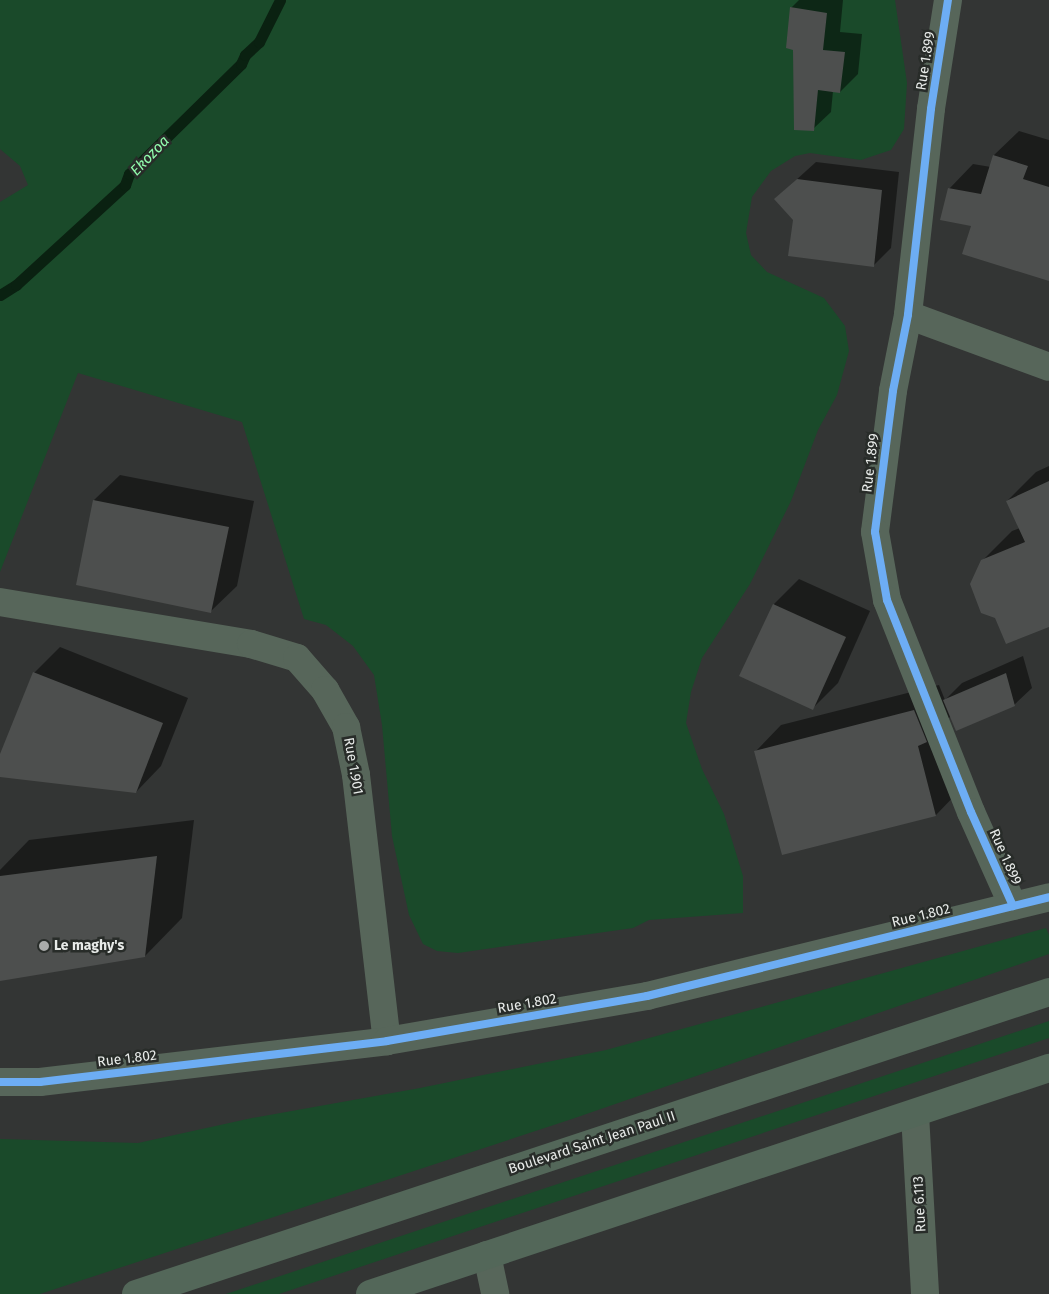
<!DOCTYPE html>
<style>
body{margin:0}
#map{position:relative;width:1049px;height:1294px;overflow:hidden;background:#333534;font-family:"Fira Sans",sans-serif}
div>[style]{position:absolute}
.green>*{inset:0;background:#1a4a2a}
.shadow>*{inset:0;background:#0007}
.stream>*{height:11px;margin:-5.5px;padding:0 5.5px;transform-origin:5.5px;border-radius:5.5px;background:#0a2111}
.building>*{inset:0;background:#4d4f4e}
.street>*{height:28px;margin:-14px;padding:0 14px;transform-origin:14px;border-radius:14px;background:#57665a}
.secondary>*{height:28px;margin:-14px;padding:0 14px;transform-origin:14px;border-radius:14px;background:#536759}
.cycleway>*{height:8px;margin:-4px;padding:0 4px;transform-origin:4px;border-radius:4px;background:#6dadf4}
.dots>*{width:14px;height:14px;translate:-50% -50%;box-sizing:border-box;border:2px solid #282c29;border-radius:50%}
span{translate:-50% -50%;white-space:nowrap;text-align:center;line-height:1.15;-webkit-text-stroke:5px #282c29;paint-order:stroke}
.street-label{font-size:14px;color:#e8ebe9}
.poi-label{font-size:14px;color:#e8ebe9;font-weight:700}
.left{translate:0 -50%;text-align:left}
.water-label{font-size:15px;color:#91fdad;font-style:italic}
</style>
<div id="map">
<div class="green">
<i style="clip-path:polygon(0 0,895px 0,907px 83px,904px 129px,891px 150px,861px 160px,810px 153px,795px 156px,771px 171px,752px 197px,746px 233px,751px 255px,767px 272px,824px 298px,845px 326px,849px 351px,837px 395px,818px 430px,791px 501px,750px 584px,702px 658px,691px 692px,686px 723px,702px 769px,724px 814px,743px 876px,743px 913px,649px 920px,633px 928px,458px 953px,437px 951px,423px 944px,409px 915px,392px 836px,382px 725px,374px 675px,353px 646px,326px 625px,304px 619px,242px 422px,78px 373px,0 572px,0 202px,28px 185px,20px 166px,0 149px)"></i>
<i style="clip-path:polygon(1046px 928px,1049px 935px,1049px 954px,572px 1119px,40px 1294px,0 1294px,0 1139px,138px 1143px,252px 1118px,420px 1088px,606px 1050px)"></i>
<i style="clip-path:polygon(1049px 1021px,1049px 1038px,399px 1254px,279px 1294px,226px 1294px)"></i>
</div>
<div class="shadow">
<i style="clip-path:polygon(799px 0,843px 0,840px 32px,862px 34px,858px 74px,840px 92px,833px 91px,831px 112px,813px 129px,795px 49px,791px 8px)"></i>
<i style="clip-path:polygon(1019px 131px,1049px 140px,1049px 279px,973px 225px,949px 189px,973px 164px,991px 167px,994px 155px)"></i>
<i style="clip-path:polygon(816px 162px,899px 172px,891px 248px,873px 266px,794px 220px,775px 199px)"></i>
<i style="clip-path:polygon(1049px 466px,1049px 626px,982px 561px,1012px 531px,1020px 528px,1007px 501px,1036px 472px)"></i>
<i style="clip-path:polygon(120px 475px,254px 501px,237px 586px,211px 611px,94px 500px)"></i>
<i style="clip-path:polygon(799px 579px,870px 611px,838px 683px,812px 709px,774px 604px)"></i>
<i style="clip-path:polygon(60px 647px,188px 698px,161px 766px,136px 792px,0 776px,0 758px,34px 673px)"></i>
<i style="clip-path:polygon(1023px 656px,1032px 688px,1014px 705px,951px 716px,944px 723px,961px 789px,936px 815px,756px 751px,781px 725px,939px 685px,945px 700px,962px 683px)"></i>
<i style="clip-path:polygon(194px 820px,182px 918px,145px 956px,0 980px,0 870px,29px 840px)"></i>
</div>
<div class="stream">
<i style="left:0;top:295px;width:19px;rotate:-32deg"></i>
<i style="left:16px;top:285px;width:148px;rotate:-42.5deg"></i>
<i style="left:125px;top:185px;width:12px;rotate:-70deg"></i>
<i style="left:129px;top:174px;width:157px;rotate:-44.5deg"></i>
<i style="left:241px;top:64px;width:10px;rotate:-66deg"></i>
<i style="left:245px;top:55px;width:19px;rotate:-43deg"></i>
<i style="left:259px;top:42px;width:47px;rotate:-63.4deg"></i>
</div>
<div class="building">
<i style="clip-path:polygon(790px 7px,827px 13px,823px 50px,845px 52px,840px 93px,818px 90px,814px 131px,794px 130px,793px 50px,786px 48px)"></i>
<i style="clip-path:polygon(993px 155px,1028px 166px,1023px 179px,1049px 187px,1049px 281px,962px 254px,971px 226px,940px 220px,948px 188px,981px 194px)"></i>
<i style="clip-path:polygon(797px 179px,882px 190px,874px 267px,788px 256px,793px 220px,774px 199px)"></i>
<i style="clip-path:polygon(1049px 481px,1049px 627px,1006px 644px,995px 618px,981px 613px,970px 584px,981px 560px,1025px 542px,1006px 501px)"></i>
<i style="clip-path:polygon(93px 500px,229px 527px,211px 613px,76px 585px)"></i>
<i style="clip-path:polygon(773px 604px,846px 637px,813px 710px,739px 676px)"></i>
<i style="clip-path:polygon(33px 672px,163px 723px,136px 793px,0 777px,0 754px)"></i>
<i style="clip-path:polygon(1006px 673px,1015px 706px,956px 731px,943px 700px)"></i>
<i style="clip-path:polygon(914px 710px,927px 742px,918px 746px,936px 816px,782px 855px,754px 751px)"></i>
<i style="clip-path:polygon(157px 856px,145px 957px,0 981px,0 876px)"></i>
</div>
<div class="street">
<i style="left:948px;top:0;width:110px;rotate:98.9deg"></i>
<i style="left:931px;top:109px;width:207px;rotate:96.4deg"></i>
<i style="left:908px;top:315px;width:77px;rotate:101.2deg"></i>
<i style="left:893px;top:391px;width:142px;rotate:97.3deg"></i>
<i style="left:875px;top:532px;width:69px;rotate:80deg"></i>
<i style="left:887px;top:600px;width:228px;rotate:68.4deg"></i>
<i style="left:971px;top:812px;width:103px;rotate:65.9deg"></i>
<i style="left:908px;top:315px;width:150px;rotate:20.2deg"></i>
<i style="left:0;top:602px;width:254px;rotate:9.5deg"></i>
<i style="left:251px;top:644px;width:48px;rotate:16.9deg"></i>
<i style="left:297px;top:658px;width:43px;rotate:48.8deg"></i>
<i style="left:325px;top:690px;width:43px;rotate:60.4deg"></i>
<i style="left:346px;top:727px;width:49px;rotate:78.2deg"></i>
<i style="left:356px;top:775px;width:268px;rotate:83.4deg"></i>
<i style="left:0;top:1082px;width:40px"></i>
<i style="left:40px;top:1082px;width:349px;rotate:-6.7deg"></i>
<i style="left:387px;top:1041px;width:264px;rotate:-9.8deg"></i>
<i style="left:647px;top:996px;width:414px;rotate:-13.8deg"></i>
<i style="left:915px;top:1114px;width:180px;rotate:86.8deg"></i>
<i style="left:487px;top:1255px;width:40px;rotate:78deg"></i>
</div>
<div class="secondary">
<i style="left:136px;top:1294px;width:962px;rotate:-18.3deg"></i>
<i style="left:370px;top:1294px;width:716px;rotate:-18.41deg"></i>
</div>
<div class="cycleway">
<i style="left:948px;top:0;width:110px;rotate:98.9deg"></i>
<i style="left:931px;top:109px;width:207px;rotate:96.4deg"></i>
<i style="left:908px;top:315px;width:77px;rotate:101.2deg"></i>
<i style="left:893px;top:391px;width:142px;rotate:97.3deg"></i>
<i style="left:875px;top:532px;width:69px;rotate:80deg"></i>
<i style="left:887px;top:600px;width:228px;rotate:68.4deg"></i>
<i style="left:971px;top:812px;width:103px;rotate:65.9deg"></i>
<i style="left:0;top:1082px;width:40px"></i>
<i style="left:40px;top:1082px;width:349px;rotate:-6.7deg"></i>
<i style="left:387px;top:1041px;width:264px;rotate:-9.8deg"></i>
<i style="left:647px;top:996px;width:414px;rotate:-13.8deg"></i>
</div>
<div class="dots">
<i style="left:44px;top:946px;background:#a9abaa"></i>
</div>
<div class="street-label">
<span style="left:926px;top:61px;rotate:-81deg">Rue 1.899</span>
<span style="left:871px;top:463px;rotate:-83deg">Rue 1.899</span>
<span style="left:353px;top:766px;rotate:80deg">Rue 1.901</span>
<span style="left:1005px;top:857px;rotate:66deg">Rue 1.899</span>
<span style="left:921px;top:916px;rotate:-14deg">Rue 1.802</span>
<span style="left:527px;top:1004px;rotate:-10deg">Rue 1.802</span>
<span style="left:127px;top:1059px;rotate:-7deg">Rue 1.802</span>
<span style="left:592px;top:1143px;rotate:-18deg">Boulevard Saint Jean Paul II</span>
<span style="left:920px;top:1204px;rotate:-93deg">Rue 6.113</span>
</div>
<div class="poi-label">
<span class="left" style="left:54px;top:946px">Le maghy's</span>
</div>
<div class="water-label">
<span style="left:150px;top:156px;rotate:-46deg">Ekozoa</span>
</div>
</div>
